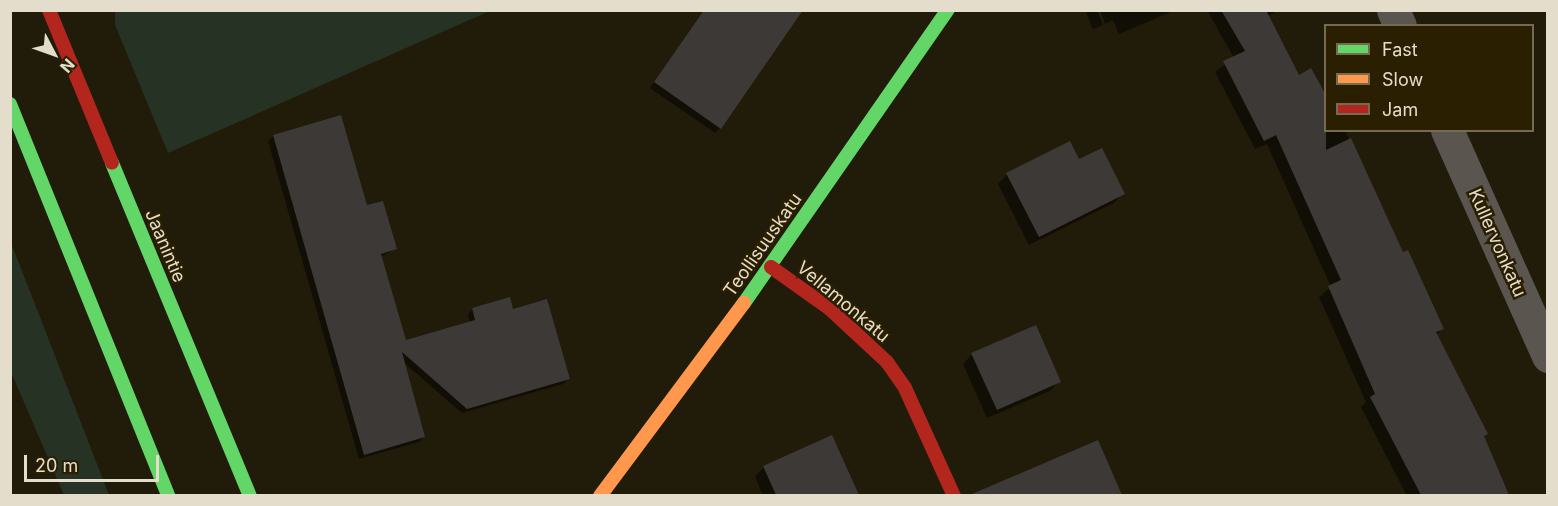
<!DOCTYPE html>
<style>
body{margin:0}
#map{position:relative;width:1558px;height:506px;overflow:hidden;background:#211b0a;font-family:Inter,sans-serif}
div>[style]{position:absolute}
.green>*{inset:0;background:#263223}
.shadow>*{inset:0;background:#0007}
.building>*{inset:0;background:#3d3936}
.street>*{height:33px;margin:-16.5px;padding:0 16.5px;transform-origin:16.5px;border-radius:16.5px;background:#5a554f}
.fast>*{height:14px;margin:-7px;padding:0 7px;transform-origin:7px;border-radius:7px;background:#63d668}
.slow>*{height:14px;margin:-7px;padding:0 7px;transform-origin:7px;border-radius:7px;background:#ff974d}
.jam>*{height:14px;margin:-7px;padding:0 7px;transform-origin:7px;border-radius:7px;background:#b3261e}
span{translate:-50% -50%;white-space:nowrap;text-align:center;line-height:1.15;-webkit-text-stroke:5px #2a1f01;paint-order:stroke}
.street-label{font-size:18px;color:#e5ddcc}
.frame{position:absolute;inset:0;border:12px solid #e5ddcc;pointer-events:none}
.legend{position:absolute;left:1324px;top:24px;width:210px;height:108px;box-sizing:border-box;background:#2a1f01;border:2px solid #756b52;margin:0;padding:8px 10px;list-style:none;font-size:18px;color:#e5ddcc}
.legend li{display:flex;align-items:center;gap:12px;height:30px}
.legend b{width:30px;border:2px solid #756b52}
.north{position:absolute;left:24px;top:24px;width:60px;height:60px;-webkit-text-stroke:4px #2a1f01;paint-order:stroke;rotate:131deg;font-size:16px;font-weight:700;line-height:24px;text-align:center;color:#e5ddcc}
.north::after{content:'';display:block;margin:auto;width:21px;height:27px;background:#e5ddcc;clip-path:polygon(50% 0,100% 100%,50% 72%,0 100%)}
.scale{position:absolute;left:24px;top:455px;width:135px;height:27px;box-sizing:border-box;border:3px solid #e5ddcc;border-top:0;padding-left:8px;font-size:18px;line-height:21px;white-space:nowrap;color:#e5ddcc;-webkit-text-stroke:4px #2a1f01;paint-order:stroke}
</style>
<div id="map">
<div class="green">
<i style="clip-path:polygon(115px 11px,115px 10px,490px 11px,168px 153px,115px 25px)"></i>
<i style="clip-path:polygon(11px 243px,40px 317px,109px 495px,64px 495px,11px 372px)"></i>
</div>
<div class="shadow">
<i style="clip-path:polygon(704px 10px,720px 128px,715px 133px,650px 88px)"></i>
<i style="clip-path:polygon(1085px 10px,1097px 10px,1103px 25px,1093px 29px)"></i>
<i style="clip-path:polygon(1100px 10px,1176px 10px,1119px 34px,1113px 20px,1105px 24px)"></i>
<i style="clip-path:polygon(1207px 10px,1278px 10px,1267px 17px,1326px 130px,1345px 130px,1402px 254px,1442px 328px,1436px 335px,1507px 496px,1407px 496px,1361px 407px,1366px 402px,1319px 297px,1331px 287px,1267px 144px,1255px 149px,1215px 72px,1234px 58px)"></i>
<i style="clip-path:polygon(274px 136px,366px 207px,395px 249px,380px 257px,405px 342px,470px 323px,468px 314px,473px 309px,512px 311px,568px 379px,563px 384px,462px 413px,403px 362px,424px 437px,419px 442px,359px 459px,268px 141px)"></i>
<i style="clip-path:polygon(1007px 175px,1123px 193px,1114px 203px,1029px 245px,998px 184px)"></i>
<i style="clip-path:polygon(972px 354px,1059px 381px,1050px 391px,987px 418px,963px 364px)"></i>
<i style="clip-path:polygon(831px 437px,858px 496px,763px 496px,755px 477px,764px 467px)"></i>
<i style="clip-path:polygon(1097px 441px,1120px 496px,1020px 496px,1014px 483px)"></i>
</div>
<div class="building">
<i style="clip-path:polygon(704px 10px,803px 10px,721px 129px,654px 82px)"></i>
<i style="clip-path:polygon(1221px 10px,1266px 10px,1299px 75px,1311px 68px,1326px 95px,1326px 150px,1351px 138px,1403px 252px,1408px 250px,1444px 329px,1436px 332px,1488px 434px,1484px 436px,1509px 495px,1421px 495px,1370px 397px,1375px 394px,1328px 286px,1341px 280px,1276px 135px,1264px 141px,1223px 61px,1245px 51px)"></i>
<i style="clip-path:polygon(341px 115px,367px 205px,383px 201px,397px 249px,381px 254px,406px 340px,475px 320px,472px 308px,510px 297px,513px 309px,547px 299px,570px 379px,467px 409px,402px 352px,425px 437px,364px 455px,273px 135px)"></i>
<i style="clip-path:polygon(1070px 141px,1079px 159px,1102px 148px,1125px 194px,1039px 237px,1006px 173px)"></i>
<i style="clip-path:polygon(1036px 325px,1061px 382px,997px 410px,971px 353px)"></i>
<i style="clip-path:polygon(832px 435px,859px 495px,776px 495px,763px 466px)"></i>
<i style="clip-path:polygon(1098px 440px,1122px 495px,972px 495px,972px 494px)"></i>
</div>
<div class="street">
<i style="left:1393px;top:10px;width:17px;rotate:66deg"></i>
<i style="left:1447px;top:130px;width:248px;rotate:65.9deg"></i>
</div>
<div class="fast">
<i style="left:10px;top:104px;width:423px;rotate:68deg"></i>
<i style="left:112px;top:163px;width:360px;rotate:67.5deg"></i>
<i style="left:744px;top:303px;width:357px;rotate:-55.2deg"></i>
</div>
<div class="slow">
<i style="left:600px;top:496px;width:241px;rotate:-53.3deg"></i>
</div>
<div class="jam">
<i style="left:49px;top:10px;width:165px;rotate:67.6deg"></i>
<i style="left:771px;top:267px;width:72px;rotate:35.4deg"></i>
<i style="left:830px;top:309px;width:78px;rotate:42.9deg"></i>
<i style="left:887px;top:362px;width:32px;rotate:55deg"></i>
<i style="left:905px;top:388px;width:119px;rotate:65.6deg"></i>
</div>
<div class="street-label">
<span style="left:1497px;top:243px;rotate:66deg">Kullervonkatu</span>
<span style="left:763px;top:245px;rotate:-55deg">Teollisuuskatu</span>
<span style="left:165px;top:246px;rotate:67deg">Jaanintie</span>
<span style="left:843px;top:302px;rotate:40deg">Vellamonkatu</span>
</div>
<div class="frame"></div>
<ul class="legend">
<li><b style="height:8px;background:#63d668"></b>Fast</li>
<li><b style="height:8px;background:#ff974d"></b>Slow</li>
<li><b style="height:8px;background:#b3261e"></b>Jam</li>
</ul>
<div class="north">N</div>
<div class="scale">20 m</div>
</div>
